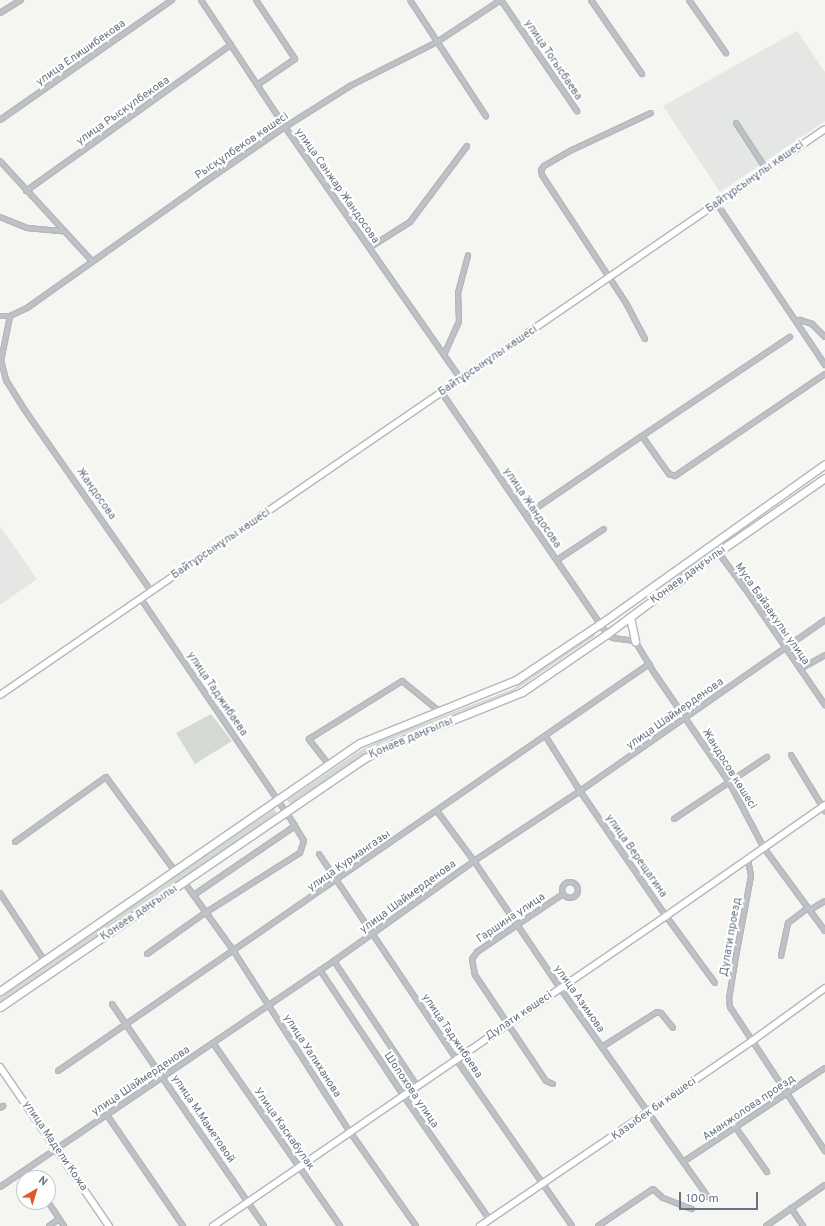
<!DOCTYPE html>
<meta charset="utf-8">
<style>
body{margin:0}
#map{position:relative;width:825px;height:1226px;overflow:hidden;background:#f5f5f1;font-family:Overpass,sans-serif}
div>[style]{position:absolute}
.built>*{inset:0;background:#e5e7e5}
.green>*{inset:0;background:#d4dad1}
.roads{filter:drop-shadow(1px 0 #b3b7bc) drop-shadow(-1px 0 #b3b7bc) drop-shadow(0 1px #b3b7bc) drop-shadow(0 -1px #b3b7bc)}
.minor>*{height:4px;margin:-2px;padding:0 2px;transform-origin:2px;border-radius:2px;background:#bec1c5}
.minor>.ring{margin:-2px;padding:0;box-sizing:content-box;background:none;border:4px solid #bec1c5;border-radius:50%}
.secondary>*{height:6px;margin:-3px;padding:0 3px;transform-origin:3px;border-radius:3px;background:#fff}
.primary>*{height:7px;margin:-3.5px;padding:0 3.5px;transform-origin:3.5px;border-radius:3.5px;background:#fff}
span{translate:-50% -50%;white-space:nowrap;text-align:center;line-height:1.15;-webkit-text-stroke:4px #fff;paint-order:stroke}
.street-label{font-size:11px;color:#657382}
.north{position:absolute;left:16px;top:1170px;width:40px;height:40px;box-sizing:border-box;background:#fff;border:1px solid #c1c7cd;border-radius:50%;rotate:38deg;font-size:11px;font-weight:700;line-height:16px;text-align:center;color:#657382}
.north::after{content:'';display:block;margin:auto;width:14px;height:18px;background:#de5b28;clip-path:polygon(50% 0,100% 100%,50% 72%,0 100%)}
.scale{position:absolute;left:679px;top:1192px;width:79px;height:18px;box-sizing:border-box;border:2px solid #657382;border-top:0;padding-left:5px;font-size:12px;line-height:14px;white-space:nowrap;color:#657382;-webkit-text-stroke:3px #fff;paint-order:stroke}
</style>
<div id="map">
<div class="built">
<i style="clip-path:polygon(797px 31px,825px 72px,825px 121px,720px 192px,663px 106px)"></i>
<i style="clip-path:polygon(0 526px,37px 579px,0 605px)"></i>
</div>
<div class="green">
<i style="clip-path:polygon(594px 634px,595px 636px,514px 691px,384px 742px,290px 804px,287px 800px,361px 750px,383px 739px,513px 689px)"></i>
<i style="clip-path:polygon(211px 714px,232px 741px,195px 764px,176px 733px)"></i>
<i style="clip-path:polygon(274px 809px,277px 814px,0 1002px,0 996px)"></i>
</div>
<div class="roads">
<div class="minor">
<i style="left:201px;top:0;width:152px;rotate:56.5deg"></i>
<i style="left:285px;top:127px;width:307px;rotate:55.1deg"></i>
<i style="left:256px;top:0;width:71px;rotate:56.5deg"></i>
<i style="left:295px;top:59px;width:46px;rotate:145.6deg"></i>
<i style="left:410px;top:0;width:139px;rotate:56.8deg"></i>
<i style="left:501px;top:0;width:135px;rotate:55.6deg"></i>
<i style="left:591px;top:0;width:90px;rotate:55.4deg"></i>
<i style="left:689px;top:0;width:65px;rotate:55.1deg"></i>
<i style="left:0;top:13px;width:25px;rotate:-32deg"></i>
<i style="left:0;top:120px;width:210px;rotate:-34.9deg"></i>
<i style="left:736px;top:123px;width:55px;rotate:56.9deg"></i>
<i style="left:0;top:161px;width:136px;rotate:47.4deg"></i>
<i style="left:26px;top:191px;width:252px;rotate:-35.5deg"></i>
<i style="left:717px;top:204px;width:194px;rotate:56.1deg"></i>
<i style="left:0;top:217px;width:29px;rotate:22deg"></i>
<i style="left:27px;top:228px;width:36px;rotate:5deg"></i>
<i style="left:369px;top:248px;width:49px;rotate:-32.4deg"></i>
<i style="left:410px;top:222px;width:95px;rotate:-53.1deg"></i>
<i style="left:0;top:316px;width:10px"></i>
<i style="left:10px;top:316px;width:19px;rotate:-25deg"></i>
<i style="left:27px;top:308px;width:211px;rotate:-35.3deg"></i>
<i style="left:199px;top:186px;width:104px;rotate:-34.5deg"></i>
<i style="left:285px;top:127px;width:77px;rotate:-32.2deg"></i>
<i style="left:350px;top:86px;width:97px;rotate:-26.8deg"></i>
<i style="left:437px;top:42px;width:77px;rotate:-33.3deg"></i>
<i style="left:10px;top:316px;width:46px;rotate:101.3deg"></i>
<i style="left:1px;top:361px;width:20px;rotate:75deg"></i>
<i style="left:6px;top:380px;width:34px;rotate:58deg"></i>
<i style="left:24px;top:409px;width:222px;rotate:55.1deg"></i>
<i style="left:797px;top:322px;width:4px;rotate:-34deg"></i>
<i style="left:800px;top:320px;width:13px;rotate:18deg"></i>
<i style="left:812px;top:324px;width:18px;rotate:45deg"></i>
<i style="left:645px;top:339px;width:41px;rotate:-117.8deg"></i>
<i style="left:626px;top:303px;width:153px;rotate:-123.3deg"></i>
<i style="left:542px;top:175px;width:5px;rotate:-101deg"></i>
<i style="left:541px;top:170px;width:5px;rotate:-53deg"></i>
<i style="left:544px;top:166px;width:32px;rotate:-30deg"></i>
<i style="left:572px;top:150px;width:87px;rotate:-25.1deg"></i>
<i style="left:444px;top:355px;width:37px;rotate:-66deg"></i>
<i style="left:459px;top:321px;width:28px;rotate:-92deg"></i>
<i style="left:458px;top:293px;width:39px;rotate:-75deg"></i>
<i style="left:442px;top:393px;width:292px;rotate:55.6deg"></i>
<i style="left:607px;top:634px;width:7px;rotate:34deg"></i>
<i style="left:613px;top:638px;width:22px;rotate:8deg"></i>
<i style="left:635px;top:641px;width:39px;rotate:59deg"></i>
<i style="left:655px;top:674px;width:131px;rotate:55.6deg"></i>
<i style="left:729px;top:782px;width:75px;rotate:62.1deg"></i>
<i style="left:764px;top:848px;width:103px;rotate:53.7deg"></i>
<i style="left:642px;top:436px;width:178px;rotate:-33.8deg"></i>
<i style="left:526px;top:515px;width:140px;rotate:-34.3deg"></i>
<i style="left:642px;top:436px;width:47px;rotate:54.6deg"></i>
<i style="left:669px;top:474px;width:6px;rotate:18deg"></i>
<i style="left:675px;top:476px;width:181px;rotate:-34.2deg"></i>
<i style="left:718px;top:552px;width:52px;rotate:53.6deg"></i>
<i style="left:749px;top:594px;width:135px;rotate:55.6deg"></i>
<i style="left:557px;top:560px;width:56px;rotate:-33.4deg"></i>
<i style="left:141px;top:599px;width:274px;rotate:55.8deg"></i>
<i style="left:295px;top:826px;width:122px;rotate:145.7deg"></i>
<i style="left:800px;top:669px;width:29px;rotate:-29deg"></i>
<i style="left:546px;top:737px;width:64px;rotate:57.8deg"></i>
<i style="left:580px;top:791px;width:152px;rotate:55.5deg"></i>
<i style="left:666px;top:916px;width:83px;rotate:53.8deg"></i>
<i style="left:791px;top:755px;width:66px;rotate:58.7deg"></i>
<i style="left:329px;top:765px;width:33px;rotate:-128deg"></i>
<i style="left:309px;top:739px;width:110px;rotate:-31.9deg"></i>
<i style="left:402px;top:681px;width:48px;rotate:39deg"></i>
<i style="left:437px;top:811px;width:62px;rotate:53.5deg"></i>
<i style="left:474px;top:861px;width:153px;rotate:55.9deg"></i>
<i style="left:560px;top:988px;width:256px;rotate:54.7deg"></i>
<i style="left:674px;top:819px;width:112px;rotate:-33.7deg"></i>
<i style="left:15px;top:842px;width:112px;rotate:-35.5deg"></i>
<i style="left:106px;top:777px;width:115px;rotate:53.8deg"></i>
<i style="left:319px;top:854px;width:247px;rotate:56.2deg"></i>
<i style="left:456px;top:1059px;width:203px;rotate:55.2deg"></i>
<i style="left:748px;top:860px;width:16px;rotate:79deg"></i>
<i style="left:751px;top:876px;width:81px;rotate:100.6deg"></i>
<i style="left:736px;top:956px;width:44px;rotate:99.2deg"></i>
<i style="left:729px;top:999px;width:8px;rotate:83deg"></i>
<i style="left:730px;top:1007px;width:173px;rotate:56.6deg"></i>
<i class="ring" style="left:562px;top:882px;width:12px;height:12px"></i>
<i style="left:184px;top:882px;width:84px;rotate:54.2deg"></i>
<i style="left:233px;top:950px;width:216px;rotate:57.3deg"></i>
<i style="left:350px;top:1132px;width:115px;rotate:54.9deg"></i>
<i style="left:0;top:893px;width:80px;rotate:56.7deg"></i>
<i style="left:810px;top:910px;width:17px;rotate:-31deg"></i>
<i style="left:147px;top:954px;width:71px;rotate:-35.3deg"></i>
<i style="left:205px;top:913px;width:112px;rotate:-32.3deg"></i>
<i style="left:300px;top:853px;width:13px;rotate:-72deg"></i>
<i style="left:304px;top:841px;width:17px;rotate:-121deg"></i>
<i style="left:781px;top:956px;width:34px;rotate:-78deg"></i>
<i style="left:788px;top:923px;width:25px;rotate:-37deg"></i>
<i style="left:334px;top:961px;width:150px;rotate:56.4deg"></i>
<i style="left:320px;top:970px;width:150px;rotate:56.4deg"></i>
<i style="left:403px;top:1095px;width:152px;rotate:55.2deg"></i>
<i style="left:112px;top:1004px;width:269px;rotate:55.6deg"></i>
<i style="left:213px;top:1043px;width:223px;rotate:55.2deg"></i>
<i style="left:602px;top:1047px;width:65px;rotate:-32.5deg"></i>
<i style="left:657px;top:1012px;width:4px;rotate:14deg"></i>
<i style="left:661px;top:1013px;width:19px;rotate:51deg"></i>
<i style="left:58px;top:1071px;width:718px;rotate:-34.55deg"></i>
<i style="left:553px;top:1084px;width:8px;rotate:-157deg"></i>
<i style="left:546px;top:1081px;width:128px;rotate:-123.8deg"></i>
<i style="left:475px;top:975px;width:16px;rotate:-101deg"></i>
<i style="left:472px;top:959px;width:9px;rotate:-54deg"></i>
<i style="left:477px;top:952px;width:104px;rotate:-34deg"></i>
<i style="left:0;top:1108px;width:4px;rotate:-34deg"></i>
<i style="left:107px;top:1115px;width:135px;rotate:55.6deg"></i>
<i style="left:736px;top:1128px;width:54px;rotate:54.8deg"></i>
<i style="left:683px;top:1162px;width:170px;rotate:-33.5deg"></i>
<i style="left:26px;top:1170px;width:9px;rotate:58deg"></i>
<i style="left:0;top:1187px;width:403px;rotate:-34.1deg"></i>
<i style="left:334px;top:961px;width:172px;rotate:-35.5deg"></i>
<i style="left:474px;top:861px;width:127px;rotate:-33.4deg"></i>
<i style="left:580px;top:791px;width:299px;rotate:-34.9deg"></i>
<i style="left:48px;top:1202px;width:29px;rotate:56deg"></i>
<i style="left:791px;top:1208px;width:22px;rotate:56deg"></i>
<i style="left:49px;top:1226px;width:12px;rotate:-35deg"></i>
<i style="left:598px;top:1226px;width:66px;rotate:-33.9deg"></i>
<i style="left:653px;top:1189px;width:13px;rotate:42deg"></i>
<i style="left:663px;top:1198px;width:31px;rotate:21deg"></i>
<i style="left:766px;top:1226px;width:72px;rotate:-34.8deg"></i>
</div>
<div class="secondary">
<i style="left:0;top:695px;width:1000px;rotate:-34.45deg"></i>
<i style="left:0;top:1067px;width:193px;rotate:55.6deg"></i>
<i style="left:213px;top:1226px;width:549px;rotate:-34.38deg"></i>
<i style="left:666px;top:916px;width:194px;rotate:-34.9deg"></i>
<i style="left:480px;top:1226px;width:329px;rotate:-34.2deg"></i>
<i style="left:752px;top:1041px;width:90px;rotate:-36deg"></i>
</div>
<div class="primary">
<i style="left:630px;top:617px;width:25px;rotate:78deg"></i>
<i style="left:0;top:991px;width:437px;rotate:-34.6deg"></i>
<i style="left:360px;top:743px;width:168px;rotate:-22deg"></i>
<i style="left:516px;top:680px;width:101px;rotate:-33.7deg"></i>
<i style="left:600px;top:624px;width:276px;rotate:-35.4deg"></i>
<i style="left:0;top:1007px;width:442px;rotate:-34.3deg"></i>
<i style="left:365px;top:758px;width:34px;rotate:-27deg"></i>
<i style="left:395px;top:743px;width:137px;rotate:-21.9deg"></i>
<i style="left:522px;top:692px;width:103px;rotate:-34.3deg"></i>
<i style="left:607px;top:634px;width:138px;rotate:-36.5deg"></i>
<i style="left:718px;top:552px;width:130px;rotate:-34.7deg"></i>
</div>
</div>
<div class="street-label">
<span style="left:81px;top:53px;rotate:-35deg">улица Елишибекова</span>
<span style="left:553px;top:60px;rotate:56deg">улица Тогысбаева</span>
<span style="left:123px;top:111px;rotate:-35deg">улица Рыскулбекова</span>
<span style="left:242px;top:146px;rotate:-34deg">Рысқұлбеков көшесі</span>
<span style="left:755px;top:177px;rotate:-35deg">Байтұрсынұлы көшесі</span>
<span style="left:337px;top:186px;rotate:55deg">улица Санжар Жандосова</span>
<span style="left:488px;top:361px;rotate:-34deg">Байтұрсынұлы көшесі</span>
<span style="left:96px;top:494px;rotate:55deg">Жандосова</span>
<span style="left:532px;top:508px;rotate:56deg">улица Жандосова</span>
<span style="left:221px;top:544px;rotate:-34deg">Байтұрсынұлы көшесі</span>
<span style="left:688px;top:575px;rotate:-36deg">Қонаев даңғылы</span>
<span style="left:772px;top:614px;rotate:55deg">Муса Байзакулы улица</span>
<span style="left:217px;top:694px;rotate:56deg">улица Таджибаева</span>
<span style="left:675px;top:714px;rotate:-35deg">улица Шаймерденова</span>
<span style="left:411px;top:738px;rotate:-23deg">Қонаев даңғылы</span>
<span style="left:729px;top:769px;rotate:58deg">Жандосов көшесі</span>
<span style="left:636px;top:856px;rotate:55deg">улица Верещагина</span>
<span style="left:349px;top:861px;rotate:-35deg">улица Курмангазы</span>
<span style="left:408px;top:897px;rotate:-36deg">улица Шаймерденова</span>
<span style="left:139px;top:913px;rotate:-34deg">Қонаев даңғылы</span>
<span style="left:511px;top:918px;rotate:-34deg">Гаршина улица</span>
<span style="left:731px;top:937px;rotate:-80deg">Дулати проезд</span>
<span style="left:579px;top:999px;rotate:55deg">улица Азимова</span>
<span style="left:519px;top:1016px;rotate:-34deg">Дулати көшесі</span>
<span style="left:452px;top:1036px;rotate:56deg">улица Таджибаева</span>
<span style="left:312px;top:1056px;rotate:57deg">улица Уалиханова</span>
<span style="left:141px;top:1081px;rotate:-34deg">улица Шаймерденова</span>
<span style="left:411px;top:1090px;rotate:56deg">Шолохова улица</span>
<span style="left:749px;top:1108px;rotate:-34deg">Аманжолова проезд</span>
<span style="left:654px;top:1109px;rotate:-35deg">Қазыбек би көшесі</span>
<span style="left:203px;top:1119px;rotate:56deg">улица М.Маметовой</span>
<span style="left:284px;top:1129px;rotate:55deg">Улица Каскабулак</span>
<span style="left:55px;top:1146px;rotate:56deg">улица Мадели Кожа</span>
</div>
<div class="north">N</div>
<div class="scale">100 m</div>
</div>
